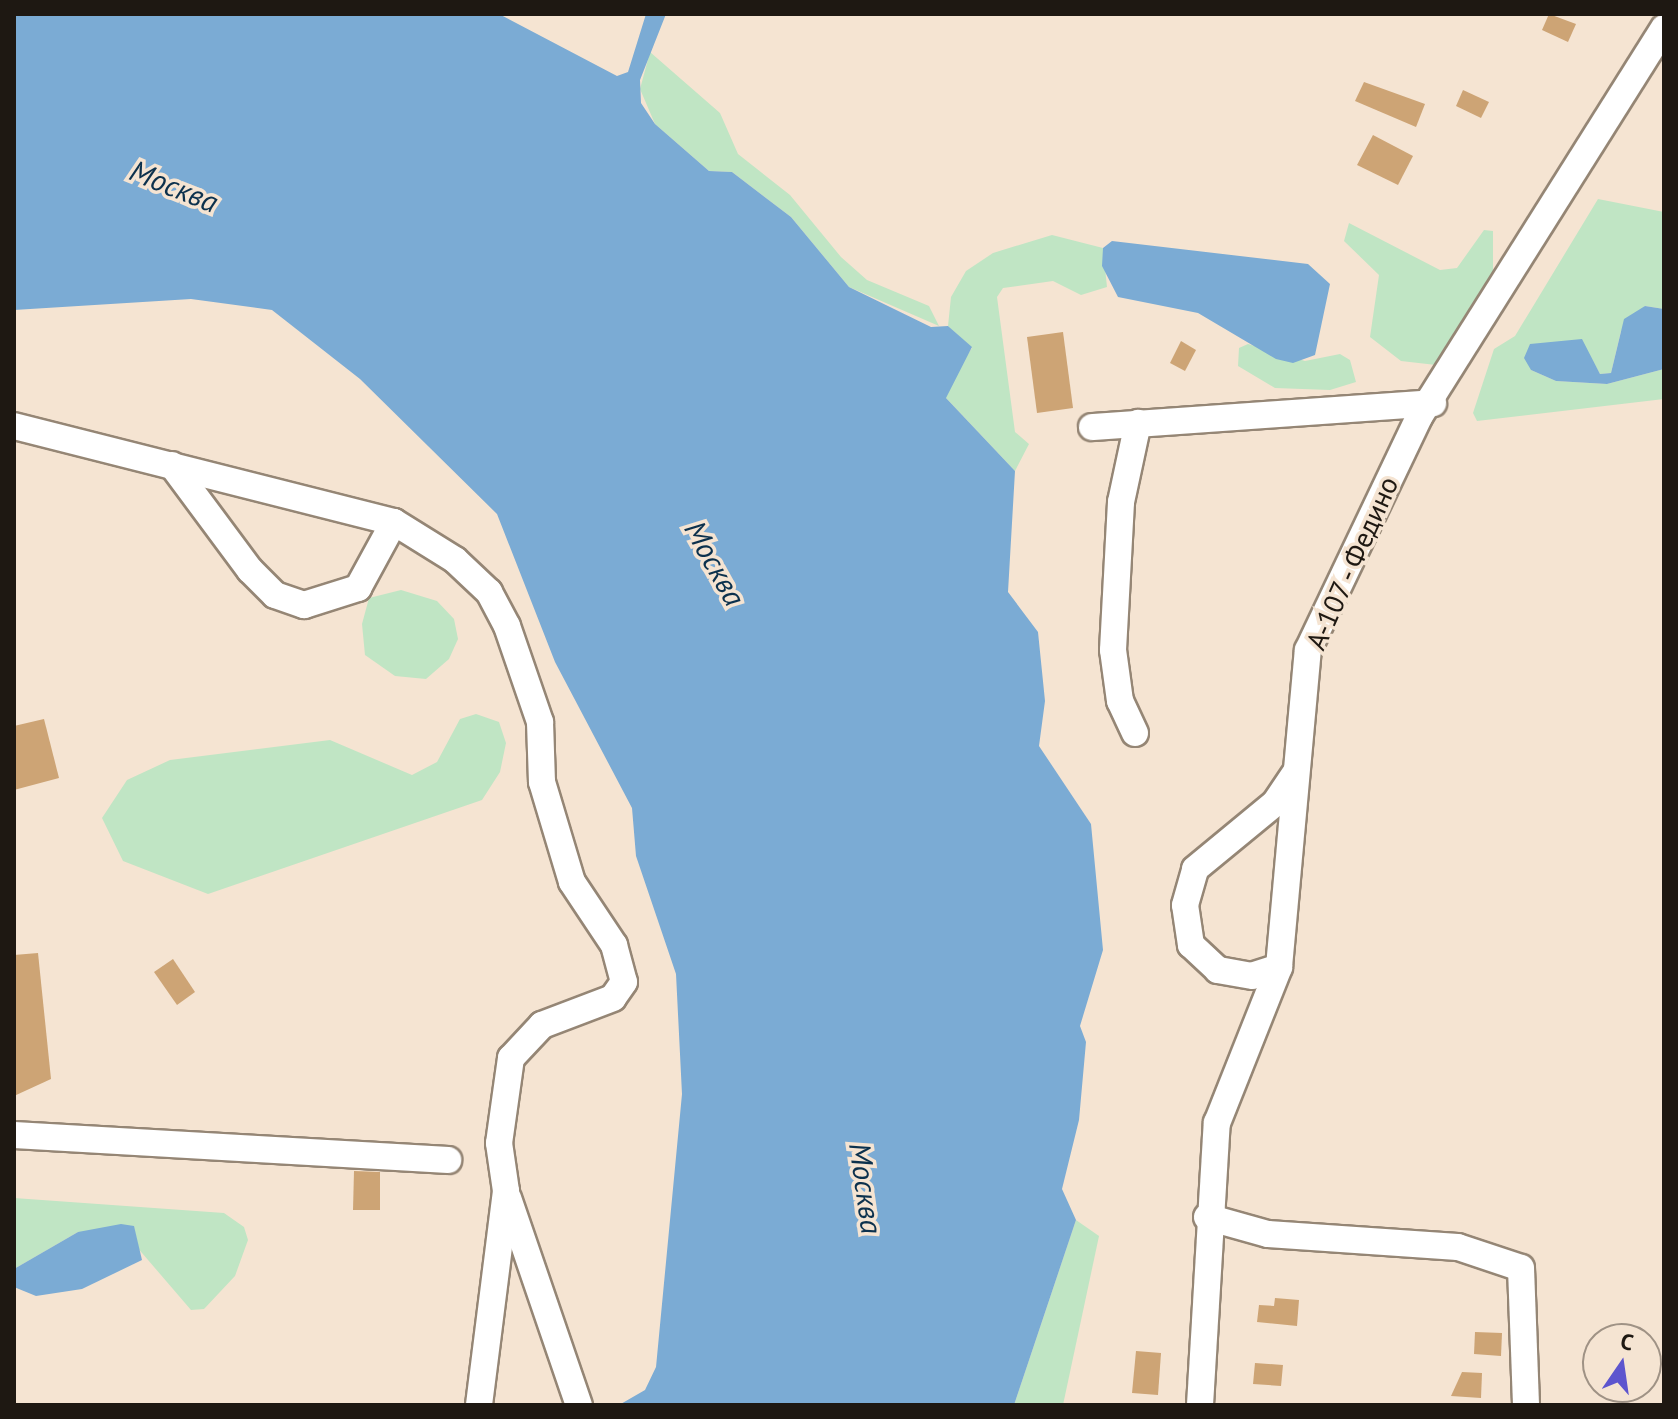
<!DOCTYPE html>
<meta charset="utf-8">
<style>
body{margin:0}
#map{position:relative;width:1678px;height:1419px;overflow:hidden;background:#f5e4d2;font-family:"PT Sans",sans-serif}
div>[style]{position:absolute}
.green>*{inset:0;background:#c0e5c4}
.water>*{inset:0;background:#7babd4}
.building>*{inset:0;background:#cda475}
.roads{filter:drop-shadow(2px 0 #958675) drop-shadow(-2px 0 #958675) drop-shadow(0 2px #958675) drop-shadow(0 -2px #958675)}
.minor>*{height:26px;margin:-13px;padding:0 13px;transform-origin:13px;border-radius:13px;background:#fff}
span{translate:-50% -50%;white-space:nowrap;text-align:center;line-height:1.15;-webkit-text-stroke:7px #f5e4d2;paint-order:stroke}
.street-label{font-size:28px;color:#1e1812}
.water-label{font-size:30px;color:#0c314d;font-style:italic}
.frame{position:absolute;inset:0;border:16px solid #1e1812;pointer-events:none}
.north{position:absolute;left:1582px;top:1323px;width:80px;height:80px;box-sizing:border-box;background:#f5e4d2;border:2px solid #9f9285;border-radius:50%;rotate:13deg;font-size:22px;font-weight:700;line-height:32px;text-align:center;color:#1e1812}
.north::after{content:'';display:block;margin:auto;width:28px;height:36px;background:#5d55ce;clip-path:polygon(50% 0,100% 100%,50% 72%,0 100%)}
</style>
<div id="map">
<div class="green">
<i style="clip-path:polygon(650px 52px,720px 113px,738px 154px,790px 195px,841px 257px,867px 280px,929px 306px,939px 326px,849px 287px,791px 217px,732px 172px,709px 171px,655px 124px,640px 89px)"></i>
<i style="clip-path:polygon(1598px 199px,1664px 212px,1664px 309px,1645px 306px,1621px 331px,1611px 373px,1600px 374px,1581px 340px,1551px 344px,1531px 370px,1556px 381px,1607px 384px,1664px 369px,1664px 399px,1477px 421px,1473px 413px,1494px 349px,1515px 336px)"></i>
<i style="clip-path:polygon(1349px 223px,1440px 270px,1457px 268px,1484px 230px,1493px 231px,1493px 276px,1436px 365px,1401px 361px,1370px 337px,1379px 275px,1344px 241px)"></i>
<i style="clip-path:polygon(1052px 235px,1103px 248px,1107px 287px,1081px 295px,1053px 281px,1003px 288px,997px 297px,1015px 432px,1029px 444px,1015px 471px,946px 398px,945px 387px,972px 348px,948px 326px,951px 297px,966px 271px,993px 253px)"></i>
<i style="clip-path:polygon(1248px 344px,1305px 361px,1340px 354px,1350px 360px,1356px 382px,1330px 390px,1275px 388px,1238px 366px,1239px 348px)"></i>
<i style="clip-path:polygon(401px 590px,437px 601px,454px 619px,458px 639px,449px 659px,426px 679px,395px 676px,365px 655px,362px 624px,369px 598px)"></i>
<i style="clip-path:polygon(476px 714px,499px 722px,506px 743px,500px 772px,482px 800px,208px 894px,123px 861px,102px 818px,127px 780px,170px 760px,330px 740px,412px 775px,437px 762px,460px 719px)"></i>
<i style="clip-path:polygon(14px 1198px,224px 1213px,244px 1227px,248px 1240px,235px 1276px,204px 1309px,191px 1310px,136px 1246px,78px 1232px,14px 1269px)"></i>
<i style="clip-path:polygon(1076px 1220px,1099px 1236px,1063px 1405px,1014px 1405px)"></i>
</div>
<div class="water">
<i style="clip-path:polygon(14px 14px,499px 14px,617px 76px,628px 72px,646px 14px,666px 14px,640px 80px,641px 103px,655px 124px,709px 171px,732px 172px,791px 217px,849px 287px,931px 327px,948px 326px,972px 347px,946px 398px,1015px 471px,1008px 592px,1038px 632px,1045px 701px,1039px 746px,1091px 824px,1103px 950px,1080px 1026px,1086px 1042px,1079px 1120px,1062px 1189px,1076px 1220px,1014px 1405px,619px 1405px,645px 1390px,656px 1367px,682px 1094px,676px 974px,636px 856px,632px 808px,555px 662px,497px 514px,360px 379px,272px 310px,191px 299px,14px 310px)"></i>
<i style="clip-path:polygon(1112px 241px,1308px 264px,1330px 284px,1315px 355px,1293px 363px,1276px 359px,1198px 313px,1118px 297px,1102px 266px,1103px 248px)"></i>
<i style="clip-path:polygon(1645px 306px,1664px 309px,1664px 369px,1607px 384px,1556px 381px,1531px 370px,1524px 358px,1530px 344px,1582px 339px,1600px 374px,1611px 373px,1624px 319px)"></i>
<i style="clip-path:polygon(121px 1224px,134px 1226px,142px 1260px,82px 1289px,36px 1296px,14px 1287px,14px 1269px,78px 1232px)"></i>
</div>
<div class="building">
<i style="clip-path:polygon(1549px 14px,1576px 24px,1568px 42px,1542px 30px)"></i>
<i style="clip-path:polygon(1364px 82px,1425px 104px,1416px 127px,1355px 101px)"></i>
<i style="clip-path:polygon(1463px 90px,1489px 102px,1481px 118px,1456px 106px)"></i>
<i style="clip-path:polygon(1373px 135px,1413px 156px,1398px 185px,1357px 165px)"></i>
<i style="clip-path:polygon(1063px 332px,1073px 408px,1037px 413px,1027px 337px)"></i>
<i style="clip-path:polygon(1181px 341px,1196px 350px,1185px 371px,1170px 363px)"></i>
<i style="clip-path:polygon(44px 719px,59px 778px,14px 790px,14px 726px)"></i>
<i style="clip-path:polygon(38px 953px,51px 1079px,14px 1096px,14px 955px)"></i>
<i style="clip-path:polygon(173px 959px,195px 992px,177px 1005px,154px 972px)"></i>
<i style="clip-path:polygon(354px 1171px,380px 1172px,380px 1210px,353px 1210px)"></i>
<i style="clip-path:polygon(1275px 1298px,1299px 1300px,1297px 1326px,1257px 1322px,1259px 1305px,1274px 1306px)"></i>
<i style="clip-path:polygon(1475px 1332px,1502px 1333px,1501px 1356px,1474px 1354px)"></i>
<i style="clip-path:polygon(1136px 1351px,1161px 1353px,1158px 1395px,1132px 1393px)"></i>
<i style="clip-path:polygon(1255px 1363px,1283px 1365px,1281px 1386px,1253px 1384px)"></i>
<i style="clip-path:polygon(1462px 1372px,1482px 1373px,1481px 1398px,1451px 1396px)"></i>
</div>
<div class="roads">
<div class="minor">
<i style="left:14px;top:426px;width:392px;rotate:14.2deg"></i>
<i style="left:394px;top:522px;width:72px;rotate:31.9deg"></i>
<i style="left:455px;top:560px;width:47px;rotate:43.3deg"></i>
<i style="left:489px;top:592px;width:38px;rotate:62deg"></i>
<i style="left:507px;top:626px;width:102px;rotate:71deg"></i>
<i style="left:540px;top:722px;width:60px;rotate:88.1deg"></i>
<i style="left:542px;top:782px;width:104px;rotate:73.3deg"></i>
<i style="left:572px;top:882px;width:76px;rotate:56.3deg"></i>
<i style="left:614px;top:945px;width:38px;rotate:75deg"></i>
<i style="left:624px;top:982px;width:19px;rotate:125deg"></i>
<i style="left:613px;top:998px;width:76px;rotate:159.2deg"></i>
<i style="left:542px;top:1025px;width:45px;rotate:133.2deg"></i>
<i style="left:511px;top:1058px;width:86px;rotate:98deg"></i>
<i style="left:499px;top:1143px;width:49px;rotate:81.7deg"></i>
<i style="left:506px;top:1191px;width:216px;rotate:97.2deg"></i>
<i style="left:1092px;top:427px;width:342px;rotate:-4deg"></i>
<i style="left:172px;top:465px;width:131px;rotate:53.4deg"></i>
<i style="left:250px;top:570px;width:35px;rotate:45deg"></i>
<i style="left:275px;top:595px;width:31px;rotate:19deg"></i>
<i style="left:304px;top:605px;width:57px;rotate:-17.5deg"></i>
<i style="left:358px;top:588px;width:75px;rotate:-61.4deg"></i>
<i style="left:1135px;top:733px;width:35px;rotate:-115deg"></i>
<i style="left:1120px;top:701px;width:51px;rotate:-97.8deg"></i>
<i style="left:1113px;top:650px;width:148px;rotate:-86.9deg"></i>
<i style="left:1121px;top:502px;width:81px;rotate:-77.9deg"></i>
<i style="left:1279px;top:967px;width:28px;rotate:162deg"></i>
<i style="left:1252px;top:976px;width:35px;rotate:-170deg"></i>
<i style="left:1218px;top:970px;width:37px;rotate:-137deg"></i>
<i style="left:1191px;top:945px;width:40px;rotate:-98.5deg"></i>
<i style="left:1185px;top:905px;width:37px;rotate:-74deg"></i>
<i style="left:1195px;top:869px;width:104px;rotate:-39.5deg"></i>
<i style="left:1275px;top:803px;width:37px;rotate:-56deg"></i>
<i style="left:14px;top:1135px;width:435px;rotate:3.3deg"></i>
<i style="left:508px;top:1198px;width:219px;rotate:71.1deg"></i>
<i style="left:1207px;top:1217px;width:63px;rotate:15.6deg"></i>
<i style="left:1268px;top:1234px;width:190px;rotate:3.9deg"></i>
<i style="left:1458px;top:1247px;width:66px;rotate:18.4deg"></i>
<i style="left:1521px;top:1268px;width:137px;rotate:87.9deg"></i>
<i style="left:1200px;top:1405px;width:283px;rotate:-86.6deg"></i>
<i style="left:1217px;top:1123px;width:168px;rotate:-68.3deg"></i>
<i style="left:1279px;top:967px;width:318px;rotate:-84.8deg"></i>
<i style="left:1308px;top:650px;width:258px;rotate:-64.5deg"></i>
<i style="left:1419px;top:417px;width:460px;rotate:-57.8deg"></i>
</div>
</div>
<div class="street-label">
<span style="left:1352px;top:563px;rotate:-66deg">А-107 - Федино</span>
</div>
<div class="water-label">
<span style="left:174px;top:186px;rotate:22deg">Москва</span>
<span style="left:715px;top:563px;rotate:61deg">Москва</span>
<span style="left:866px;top:1188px;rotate:82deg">Москва</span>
</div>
<div class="frame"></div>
<div class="north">С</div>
</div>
